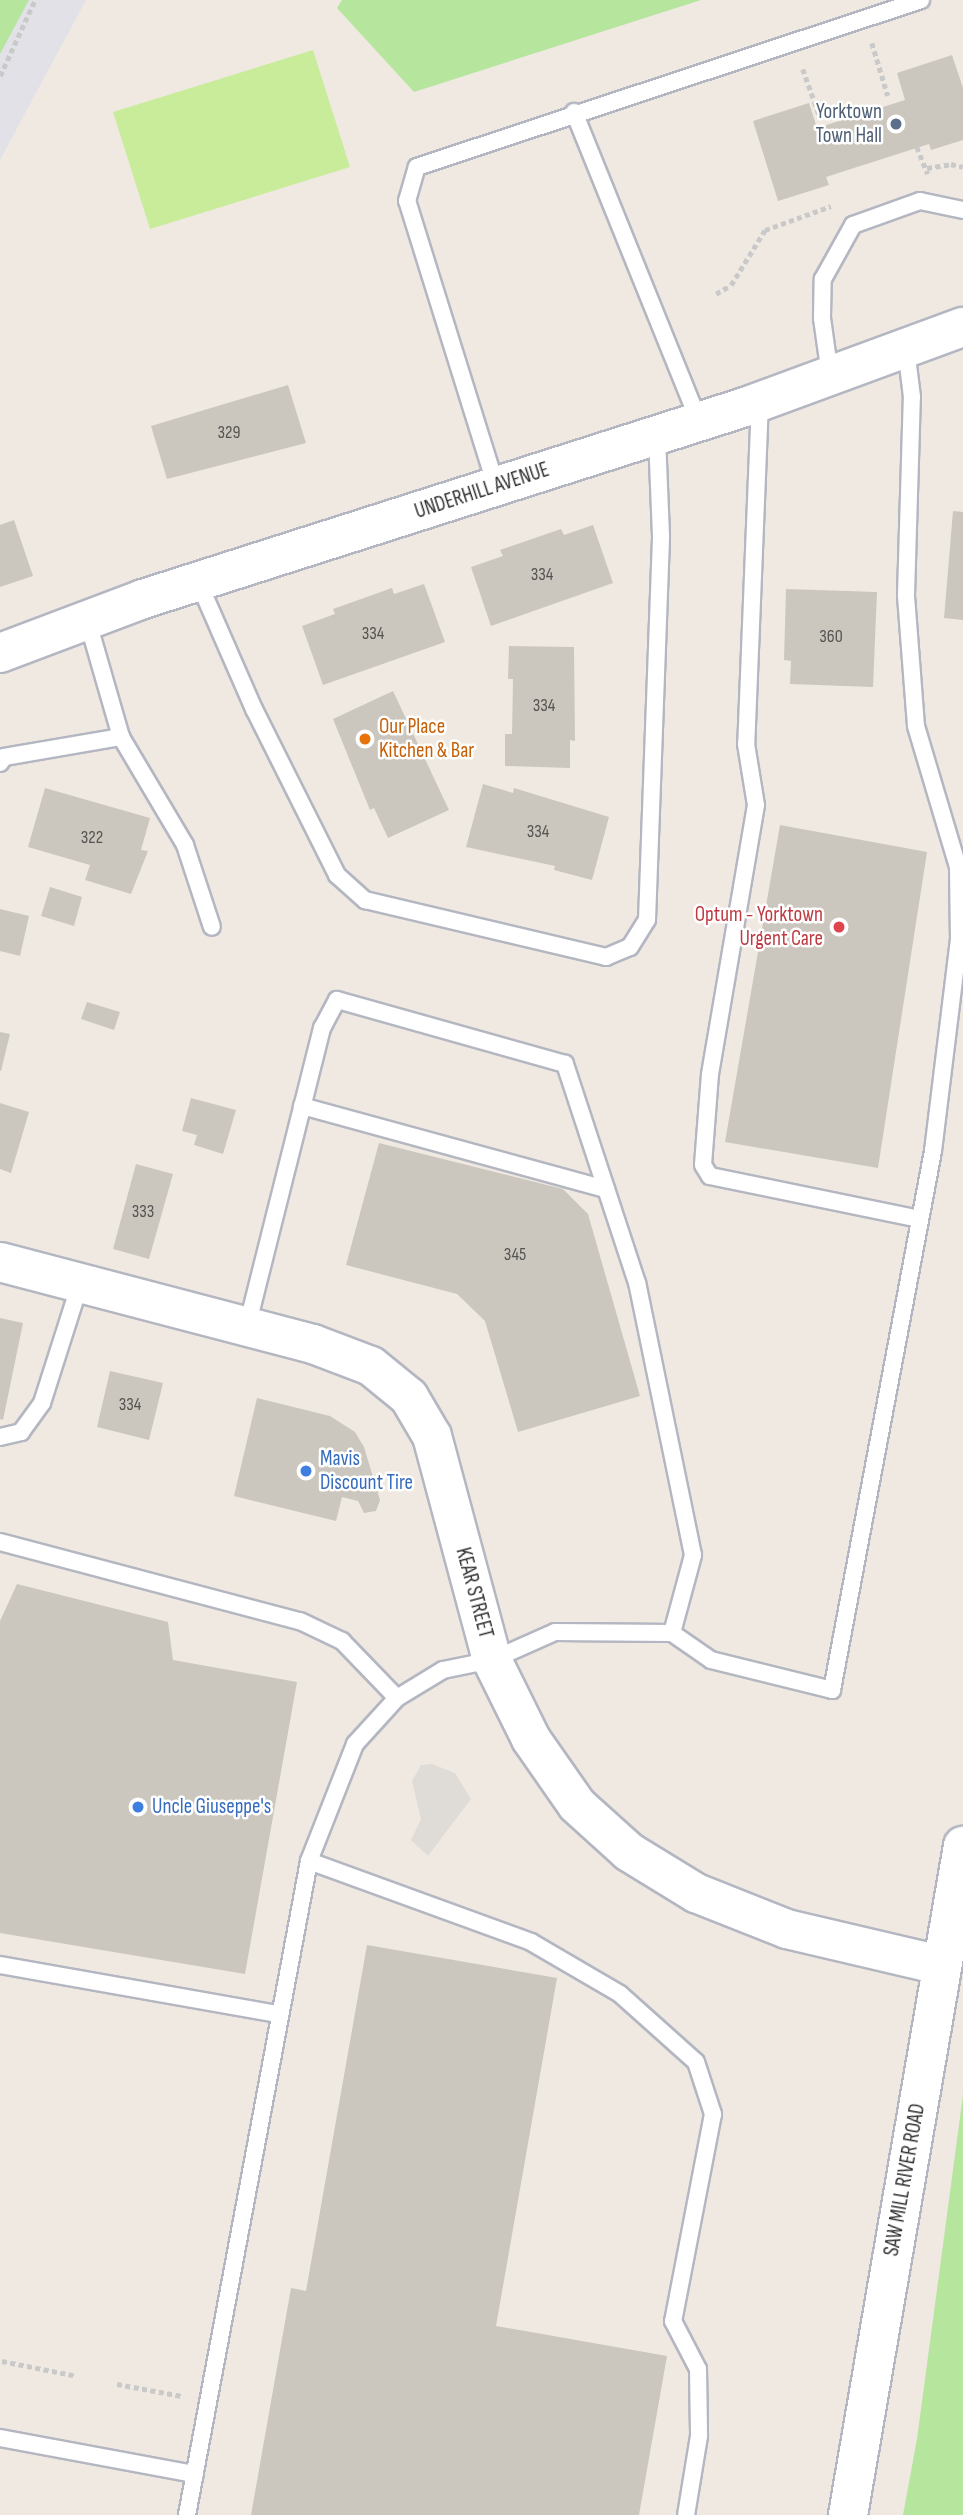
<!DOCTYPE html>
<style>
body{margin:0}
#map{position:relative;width:963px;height:2515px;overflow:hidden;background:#efe9e1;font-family:"Sofia Sans Condensed",sans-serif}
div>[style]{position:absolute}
.industrial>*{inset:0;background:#e3e1e8}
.green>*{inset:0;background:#b6e59e}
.pitch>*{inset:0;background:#c9ec9a}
.plaza>*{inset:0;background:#dfdcd8}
.building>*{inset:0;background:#cbc7bf}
.path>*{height:4.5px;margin-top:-2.25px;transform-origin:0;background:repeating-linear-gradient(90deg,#c9c9c9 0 5px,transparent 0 8.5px)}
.roads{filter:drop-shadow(2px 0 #b4b7c1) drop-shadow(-2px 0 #b4b7c1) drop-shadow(0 2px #b4b7c1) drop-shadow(0 -2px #b4b7c1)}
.service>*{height:16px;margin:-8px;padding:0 8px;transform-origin:8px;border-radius:8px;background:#fff}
.tertiary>*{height:38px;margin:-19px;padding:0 19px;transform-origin:19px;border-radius:19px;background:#fff}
.secondary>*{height:38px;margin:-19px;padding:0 19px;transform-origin:19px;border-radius:19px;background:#fff}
.dots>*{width:19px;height:19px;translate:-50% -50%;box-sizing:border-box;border:4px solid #fff;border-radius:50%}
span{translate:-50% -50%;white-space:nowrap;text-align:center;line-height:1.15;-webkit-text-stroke:5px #fff;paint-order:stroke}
.number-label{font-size:18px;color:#555452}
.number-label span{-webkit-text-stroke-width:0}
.service-label{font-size:21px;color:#4e5e75}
.right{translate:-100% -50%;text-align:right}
.street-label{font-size:21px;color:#2e2e2e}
.food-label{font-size:21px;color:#c56008}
.left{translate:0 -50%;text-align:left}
.health-label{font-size:21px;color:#be3a42}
.shop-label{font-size:21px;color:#366cbe}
</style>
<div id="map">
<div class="industrial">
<i style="clip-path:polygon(0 0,86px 0,0 160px)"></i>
</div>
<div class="green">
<i style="clip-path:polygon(0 0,29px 0,0 54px)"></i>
<i style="clip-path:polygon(342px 0,701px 0,414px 92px,337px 8px)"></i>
<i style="clip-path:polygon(963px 2095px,963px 2515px,903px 2515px,917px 2439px)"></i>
</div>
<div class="pitch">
<i style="clip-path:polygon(313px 50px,350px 167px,150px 229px,113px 112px)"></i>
</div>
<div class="plaza">
<i style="clip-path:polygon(432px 1764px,455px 1773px,471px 1799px,428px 1856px,411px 1840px,421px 1819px,412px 1781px,421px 1765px)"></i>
</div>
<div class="building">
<i style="clip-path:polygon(952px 55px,963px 88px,963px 140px,931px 150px,929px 144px,826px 177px,829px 185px,778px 201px,753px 121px,809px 103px,817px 128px,905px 100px,897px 73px)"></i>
<i style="clip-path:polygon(288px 385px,306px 443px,167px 479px,151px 426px)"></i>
<i style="clip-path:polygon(953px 511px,963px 512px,963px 620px,944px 618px)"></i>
<i style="clip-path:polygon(14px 520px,33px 576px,0 587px,0 525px)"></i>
<i style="clip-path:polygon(593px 525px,613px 583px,491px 626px,471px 567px,503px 556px,500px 550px,561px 529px,564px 535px)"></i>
<i style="clip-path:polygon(424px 584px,445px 642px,323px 685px,302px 626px,335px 614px,333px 609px,392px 588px,394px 594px)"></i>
<i style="clip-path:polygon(786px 589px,877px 592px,873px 687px,790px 684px,791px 661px,784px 660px)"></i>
<i style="clip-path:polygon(509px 646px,574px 647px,575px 741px,570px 740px,570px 768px,505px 766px,505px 734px,512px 734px,513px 679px,508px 679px)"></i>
<i style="clip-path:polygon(393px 691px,449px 810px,388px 838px,374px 808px,370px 810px,333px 719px)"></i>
<i style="clip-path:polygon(483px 784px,513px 793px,514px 788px,609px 817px,592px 880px,554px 870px,555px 866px,466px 847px)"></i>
<i style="clip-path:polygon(45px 788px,150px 818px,141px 850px,148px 851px,131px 894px,85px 880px,90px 865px,28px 847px)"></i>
<i style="clip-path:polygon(780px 825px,927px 852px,878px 1168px,725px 1142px)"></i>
<i style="clip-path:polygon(50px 887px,82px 897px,74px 926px,41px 916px)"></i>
<i style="clip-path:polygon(0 909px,29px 916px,20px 956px,0 951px)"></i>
<i style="clip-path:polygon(87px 1002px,120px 1012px,114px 1030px,81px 1019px)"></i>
<i style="clip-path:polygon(0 1032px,10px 1034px,1px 1071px,0 1071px)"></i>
<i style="clip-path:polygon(191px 1098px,236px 1110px,223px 1154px,194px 1145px,197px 1135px,182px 1131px)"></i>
<i style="clip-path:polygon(0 1103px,29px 1112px,11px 1173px,0 1169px)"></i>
<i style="clip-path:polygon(379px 1143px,563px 1189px,588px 1214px,640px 1396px,518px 1432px,485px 1321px,457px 1294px,346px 1265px)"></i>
<i style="clip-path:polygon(136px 1164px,173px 1174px,149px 1259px,113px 1249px)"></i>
<i style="clip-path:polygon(0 1318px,23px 1323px,3px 1420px,0 1419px)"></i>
<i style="clip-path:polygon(110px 1371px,163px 1383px,149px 1440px,97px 1427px)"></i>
<i style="clip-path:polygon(257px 1398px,330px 1416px,355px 1432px,364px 1447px,380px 1500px,376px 1511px,364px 1513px,358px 1501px,342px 1497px,336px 1521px,234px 1496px)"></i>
<i style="clip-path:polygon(17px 1584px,168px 1622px,173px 1660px,297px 1682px,245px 1974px,0 1933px,0 1621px)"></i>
<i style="clip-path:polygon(367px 1945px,557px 1978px,496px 2326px,667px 2356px,639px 2515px,251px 2515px,291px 2288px,306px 2291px)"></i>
</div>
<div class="path">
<i style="left:872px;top:43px;width:55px;rotate:73.2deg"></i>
<i style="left:803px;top:69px;width:51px;rotate:70.5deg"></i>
<i style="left:0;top:76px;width:84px;rotate:-65.3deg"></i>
<i style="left:917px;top:147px;width:29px;rotate:68deg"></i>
<i style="left:927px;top:168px;width:24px;rotate:-9deg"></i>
<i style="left:951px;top:164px;width:12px;rotate:14deg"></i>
<i style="left:716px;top:294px;width:17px;rotate:-31deg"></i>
<i style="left:731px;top:285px;width:65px;rotate:-58.3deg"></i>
<i style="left:765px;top:230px;width:70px;rotate:-20deg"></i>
<i style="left:2px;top:2361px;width:76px;rotate:11.3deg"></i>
<i style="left:117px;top:2384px;width:66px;rotate:10.5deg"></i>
</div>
<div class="roads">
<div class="service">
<i style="left:574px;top:112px;width:333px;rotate:68deg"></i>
<i style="left:830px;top:375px;width:58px;rotate:-98deg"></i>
<i style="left:822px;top:318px;width:39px;rotate:-89deg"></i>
<i style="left:823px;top:279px;width:62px;rotate:-60.9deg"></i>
<i style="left:853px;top:225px;width:71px;rotate:-19.7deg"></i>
<i style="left:920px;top:201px;width:44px;rotate:11.8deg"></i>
<i style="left:760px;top:401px;width:343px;rotate:92.3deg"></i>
<i style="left:746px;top:744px;width:62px;rotate:80.7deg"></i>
<i style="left:756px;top:805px;width:273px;rotate:99.7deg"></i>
<i style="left:710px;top:1074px;width:91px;rotate:94.4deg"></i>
<i style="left:703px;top:1165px;width:13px;rotate:58deg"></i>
<i style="left:710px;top:1176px;width:214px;rotate:11.6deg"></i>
<i style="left:496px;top:486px;width:299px;rotate:-107.3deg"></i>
<i style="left:407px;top:201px;width:35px;rotate:-74deg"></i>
<i style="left:417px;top:167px;width:531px;rotate:-18.33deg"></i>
<i style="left:198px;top:581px;width:140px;rotate:66.4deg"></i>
<i style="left:254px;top:709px;width:186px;rotate:63.4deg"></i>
<i style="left:337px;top:875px;width:38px;rotate:42deg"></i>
<i style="left:365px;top:900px;width:248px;rotate:13.3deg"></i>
<i style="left:606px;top:957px;width:26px;rotate:-23deg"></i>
<i style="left:630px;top:947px;width:32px;rotate:-58deg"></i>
<i style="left:647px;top:920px;width:384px;rotate:-87.9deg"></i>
<i style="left:661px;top:536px;width:101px;rotate:-92.3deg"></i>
<i style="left:87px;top:619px;width:123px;rotate:73.9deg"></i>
<i style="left:121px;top:737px;width:126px;rotate:59.3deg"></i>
<i style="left:185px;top:845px;width:86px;rotate:71.8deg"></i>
<i style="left:0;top:763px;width:7px;rotate:-56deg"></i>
<i style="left:4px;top:757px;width:119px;rotate:-9.7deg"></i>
<i style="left:302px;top:1106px;width:315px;rotate:15.3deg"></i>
<i style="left:0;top:1437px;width:22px;rotate:-13deg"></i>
<i style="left:21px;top:1432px;width:36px;rotate:-54deg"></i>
<i style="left:42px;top:1403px;width:125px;rotate:-72.3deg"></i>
<i style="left:0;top:1542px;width:310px;rotate:14.8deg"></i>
<i style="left:300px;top:1621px;width:47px;rotate:25.5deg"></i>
<i style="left:342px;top:1641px;width:79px;rotate:46deg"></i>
<i style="left:672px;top:1633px;width:47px;rotate:34.7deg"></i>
<i style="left:711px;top:1660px;width:125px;rotate:13.9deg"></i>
<i style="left:832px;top:1690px;width:548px;rotate:-79.39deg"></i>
<i style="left:933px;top:1151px;width:213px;rotate:-83deg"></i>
<i style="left:959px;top:940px;width:73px;rotate:-90.8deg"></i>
<i style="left:958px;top:867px;width:147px;rotate:-106.6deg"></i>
<i style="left:916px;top:726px;width:131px;rotate:-94.4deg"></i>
<i style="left:906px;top:595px;width:198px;rotate:-88.3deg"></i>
<i style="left:912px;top:397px;width:48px;rotate:-97.1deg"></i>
<i style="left:309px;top:1861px;width:236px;rotate:20deg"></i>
<i style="left:531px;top:1942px;width:103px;rotate:30.3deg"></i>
<i style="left:620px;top:1994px;width:102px;rotate:41.8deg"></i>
<i style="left:696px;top:2062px;width:55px;rotate:71.9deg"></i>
<i style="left:713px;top:2114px;width:211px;rotate:100.9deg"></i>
<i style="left:673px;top:2321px;width:54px;rotate:62.5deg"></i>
<i style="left:698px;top:2369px;width:67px;rotate:89.1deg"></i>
<i style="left:699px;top:2436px;width:80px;rotate:99.3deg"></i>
<i style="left:0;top:1965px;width:283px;rotate:10deg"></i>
<i style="left:0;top:2438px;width:198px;rotate:10.5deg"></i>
<i style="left:187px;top:2515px;width:665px;rotate:-79.43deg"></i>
<i style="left:309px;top:1861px;width:126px;rotate:-68.5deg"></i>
<i style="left:355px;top:1744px;width:62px;rotate:-47.6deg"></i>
<i style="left:397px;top:1698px;width:54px;rotate:-31.3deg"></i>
<i style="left:443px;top:1670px;width:50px;rotate:-11.5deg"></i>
<i style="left:492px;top:1660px;width:69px;rotate:-24deg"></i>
<i style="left:555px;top:1632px;width:117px;rotate:0.5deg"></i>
<i style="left:672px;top:1633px;width:81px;rotate:-74.9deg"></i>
<i style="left:693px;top:1555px;width:278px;rotate:-101.6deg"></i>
<i style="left:637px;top:1283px;width:231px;rotate:-108.2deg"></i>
<i style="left:565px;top:1064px;width:237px;rotate:-164.3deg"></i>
<i style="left:337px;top:1000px;width:32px;rotate:118deg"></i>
<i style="left:322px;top:1028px;width:307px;rotate:104.1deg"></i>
</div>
<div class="tertiary">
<i style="left:0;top:653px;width:153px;rotate:-20.7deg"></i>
<i style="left:143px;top:599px;width:632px;rotate:-17.69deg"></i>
<i style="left:745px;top:407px;width:232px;rotate:-20.2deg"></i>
<i style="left:0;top:1262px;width:324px;rotate:14.7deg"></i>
<i style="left:313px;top:1344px;width:62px;rotate:20.8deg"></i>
<i style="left:371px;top:1366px;width:49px;rotate:39.2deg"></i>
<i style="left:409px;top:1397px;width:45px;rotate:59.5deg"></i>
<i style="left:432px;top:1436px;width:232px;rotate:75deg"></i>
<i style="left:492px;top:1660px;width:88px;rotate:63.7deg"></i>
<i style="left:531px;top:1739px;width:80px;rotate:55.1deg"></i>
<i style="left:577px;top:1805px;width:70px;rotate:42.1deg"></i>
<i style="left:629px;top:1852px;width:79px;rotate:31.5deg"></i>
<i style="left:696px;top:1893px;width:98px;rotate:21.6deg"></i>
<i style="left:787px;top:1929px;width:158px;rotate:13.2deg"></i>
</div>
<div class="secondary">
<i style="left:848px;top:2515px;width:679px;rotate:-80.25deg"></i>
</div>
</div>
<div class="dots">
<i style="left:896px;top:124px;background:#5c6f8a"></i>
<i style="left:365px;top:739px;background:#e8710a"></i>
<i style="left:839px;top:927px;background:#e0444e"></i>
<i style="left:306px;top:1471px;background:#3f7fe0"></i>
<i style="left:138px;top:1807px;background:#3f7fe0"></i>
</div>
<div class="number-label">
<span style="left:229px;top:433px">329</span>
<span style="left:542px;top:575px">334</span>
<span style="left:373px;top:634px">334</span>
<span style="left:831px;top:637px">360</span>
<span style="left:544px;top:706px">334</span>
<span style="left:538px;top:832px">334</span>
<span style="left:92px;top:838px">322</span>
<span style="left:143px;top:1212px">333</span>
<span style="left:515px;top:1255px">345</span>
<span style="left:130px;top:1405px">334</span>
</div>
<div class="service-label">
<span class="right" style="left:882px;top:124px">Yorktown<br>Town Hall</span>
</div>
<div class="street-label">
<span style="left:482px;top:491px;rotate:-18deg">UNDERHILL AVENUE</span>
<span style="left:474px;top:1593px;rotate:75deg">KEAR STREET</span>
<span style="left:905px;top:2180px;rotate:-80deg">SAW MILL RIVER ROAD</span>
</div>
<div class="food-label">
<span class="left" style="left:379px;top:739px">Our Place<br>Kitchen &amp; Bar</span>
</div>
<div class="health-label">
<span class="right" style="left:823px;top:927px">Optum - Yorktown<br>Urgent Care</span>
</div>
<div class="shop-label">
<span class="left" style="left:320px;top:1471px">Mavis<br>Discount Tire</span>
<span class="left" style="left:152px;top:1807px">Uncle Giuseppe's</span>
</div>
</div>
